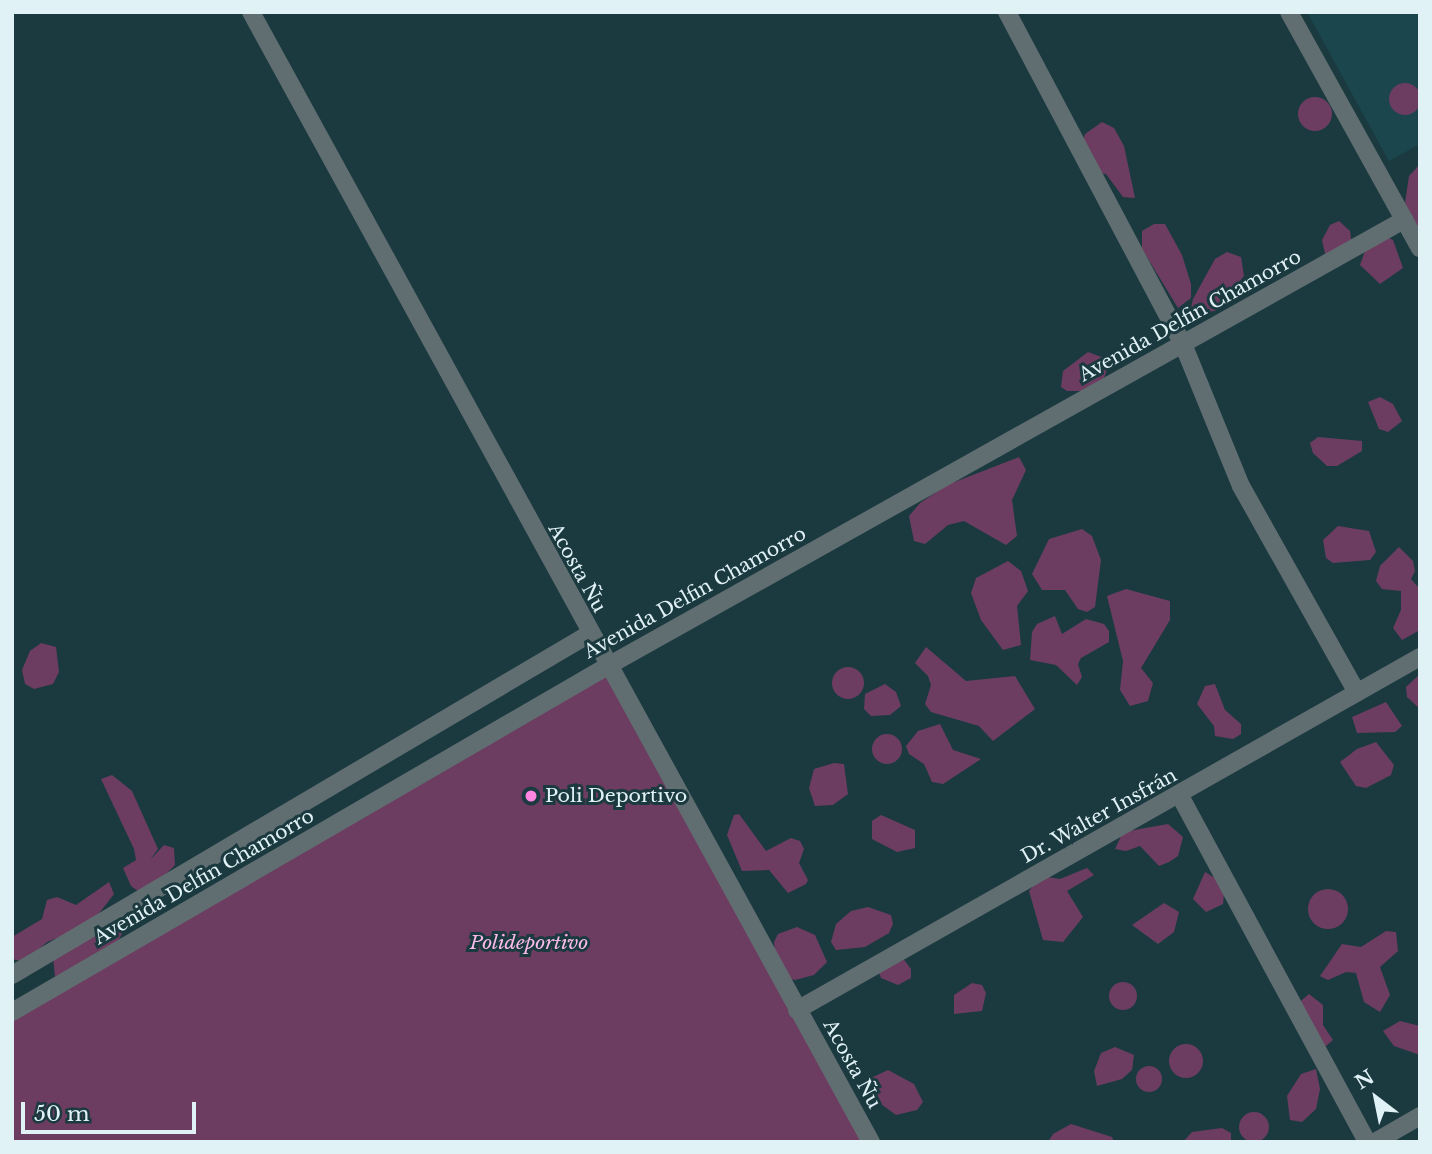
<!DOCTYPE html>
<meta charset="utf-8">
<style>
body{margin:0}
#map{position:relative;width:1432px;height:1154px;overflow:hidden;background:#1b3a40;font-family:"Libre Baskerville",serif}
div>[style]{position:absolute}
.built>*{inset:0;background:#1b464d}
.green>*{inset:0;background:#6c3d60}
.round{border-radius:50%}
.street>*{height:18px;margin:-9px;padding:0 9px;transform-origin:9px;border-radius:9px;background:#616e71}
.dots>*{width:19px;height:19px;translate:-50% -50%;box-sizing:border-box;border:4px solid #1b3a40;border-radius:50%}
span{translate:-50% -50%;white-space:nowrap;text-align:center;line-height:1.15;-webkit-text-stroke:6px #1b3a40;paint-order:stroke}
.street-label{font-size:19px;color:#e1f2f6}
.poi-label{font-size:19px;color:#e1f2f6}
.left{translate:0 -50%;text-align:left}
.park-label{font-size:19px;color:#fbbce9;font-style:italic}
.frame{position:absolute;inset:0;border:14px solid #e1f2f6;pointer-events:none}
.north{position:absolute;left:1341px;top:1063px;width:70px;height:70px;-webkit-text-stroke:5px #1b3a40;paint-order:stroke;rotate:328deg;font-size:19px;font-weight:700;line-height:28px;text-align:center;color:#e1f2f6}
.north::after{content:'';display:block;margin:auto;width:24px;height:32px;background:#e1f2f6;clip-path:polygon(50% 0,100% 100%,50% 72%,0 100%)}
.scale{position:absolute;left:21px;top:1102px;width:175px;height:32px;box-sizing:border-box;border:4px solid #e1f2f6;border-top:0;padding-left:9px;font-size:21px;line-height:24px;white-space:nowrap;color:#e1f2f6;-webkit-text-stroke:5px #1b3a40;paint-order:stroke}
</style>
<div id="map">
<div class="built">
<i style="clip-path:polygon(1307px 12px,1420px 12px,1420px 144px,1389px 161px)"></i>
</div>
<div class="green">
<i class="round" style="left:1389px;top:83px;width:32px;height:32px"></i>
<i class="round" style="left:1298px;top:97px;width:34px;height:34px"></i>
<i style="clip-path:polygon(1102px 122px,1114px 128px,1124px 146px,1135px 198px,1123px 197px,1106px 174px,1097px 173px,1082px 144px,1085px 134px)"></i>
<i style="clip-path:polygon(1420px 164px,1420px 226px,1418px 227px,1413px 225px,1405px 203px,1409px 176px)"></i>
<i style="clip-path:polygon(1339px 221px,1350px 231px,1352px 245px,1326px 258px,1322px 240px,1330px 225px)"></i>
<i style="clip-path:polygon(1165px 224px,1182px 255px,1191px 284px,1191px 298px,1178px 308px,1142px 249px,1142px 231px,1154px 224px)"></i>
<i style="clip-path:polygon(1385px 236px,1393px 240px,1403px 268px,1380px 284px,1360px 265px,1367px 245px)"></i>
<i style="clip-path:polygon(1227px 252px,1241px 257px,1244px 276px,1215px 311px,1196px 314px,1191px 308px,1193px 299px,1215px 259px)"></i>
<i style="clip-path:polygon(1088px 352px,1104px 358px,1108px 367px,1103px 381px,1087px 391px,1067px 391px,1061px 387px,1063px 371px)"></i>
<i style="clip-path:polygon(1380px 397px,1393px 404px,1402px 421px,1388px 432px,1379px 429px,1368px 402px)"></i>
<i style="clip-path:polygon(1318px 437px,1362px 441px,1362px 451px,1337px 466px,1327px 466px,1313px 453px,1310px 443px)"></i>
<i style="clip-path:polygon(1019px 457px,1026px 470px,1012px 500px,1017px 536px,1006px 545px,964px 521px,948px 525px,925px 544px,914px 541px,909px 516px,920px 503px,947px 485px)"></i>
<i style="clip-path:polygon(1338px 526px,1369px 531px,1376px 552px,1370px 560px,1333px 563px,1326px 558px,1323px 540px)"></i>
<i style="clip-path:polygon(1082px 529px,1092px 536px,1101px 560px,1095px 607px,1087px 612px,1078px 609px,1065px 590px,1042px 590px,1032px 574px,1049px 539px)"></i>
<i style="clip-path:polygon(1399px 547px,1413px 561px,1415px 571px,1411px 579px,1420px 589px,1420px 630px,1402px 640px,1393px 628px,1401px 610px,1401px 591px,1382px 589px,1376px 581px,1380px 566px)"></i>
<i style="clip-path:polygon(1008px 561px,1021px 571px,1028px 591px,1017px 606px,1021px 645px,1003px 650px,981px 620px,971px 593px,976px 578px)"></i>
<i style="clip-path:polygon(1126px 589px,1170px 601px,1170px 620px,1141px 668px,1153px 683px,1148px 701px,1130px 706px,1120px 690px,1123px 661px,1107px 596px)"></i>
<i style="clip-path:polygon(1055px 616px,1062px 634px,1086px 619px,1104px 624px,1109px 631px,1109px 642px,1081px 658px,1078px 664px,1082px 677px,1077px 685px,1056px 665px,1030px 660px,1032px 632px,1037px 624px)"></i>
<i style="clip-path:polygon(41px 643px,56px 647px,59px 672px,53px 684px,34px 689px,25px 684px,22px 670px,30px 651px)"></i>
<i style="clip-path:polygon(926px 647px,966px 681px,1015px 676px,1035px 709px,993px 741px,979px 726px,931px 712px,925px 704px,931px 685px,928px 676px,915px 663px)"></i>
<i class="round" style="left:832px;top:667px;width:32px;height:32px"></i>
<i style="clip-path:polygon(606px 667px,864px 1142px,12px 1142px,12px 1012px,55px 977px,53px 957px,76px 940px,113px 926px,125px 927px,117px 944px)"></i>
<i style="clip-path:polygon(1420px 674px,1420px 709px,1407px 697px,1406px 687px)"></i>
<i style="clip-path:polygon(885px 684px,896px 692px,901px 706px,890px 715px,871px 716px,864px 709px,865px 694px)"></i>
<i style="clip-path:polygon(1215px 684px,1225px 710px,1241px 724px,1241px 734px,1233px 739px,1215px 736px,1214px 726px,1197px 704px,1205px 686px)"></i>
<i style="clip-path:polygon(1386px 702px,1402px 726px,1395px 732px,1357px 733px,1352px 717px)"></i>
<i style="clip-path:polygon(940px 724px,953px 750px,981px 759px,943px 784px,932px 782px,924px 764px,909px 754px,906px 746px,918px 731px)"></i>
<i class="round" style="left:872px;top:734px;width:30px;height:30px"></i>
<i style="clip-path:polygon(1376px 742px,1394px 765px,1391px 775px,1366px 788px,1356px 786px,1340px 762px,1357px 749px)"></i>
<i style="clip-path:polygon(834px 763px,844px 764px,848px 794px,833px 805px,815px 806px,809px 788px,814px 769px)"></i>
<i style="clip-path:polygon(112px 775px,132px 791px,158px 849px,150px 860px,164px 845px,174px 848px,175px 865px,156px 884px,138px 891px,131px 886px,123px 868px,136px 860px,134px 849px,101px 779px)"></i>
<i style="clip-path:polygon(739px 814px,766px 851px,791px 838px,800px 841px,804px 849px,799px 863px,808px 880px,806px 884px,788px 893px,769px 870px,742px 871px,727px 835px,734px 815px)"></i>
<i style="clip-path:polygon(881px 815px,915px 830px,915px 848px,897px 852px,872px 839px,872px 821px)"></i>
<i style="clip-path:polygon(1168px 824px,1183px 837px,1178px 856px,1169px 862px,1159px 866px,1140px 846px,1126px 851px,1115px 849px,1123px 832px)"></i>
<i style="clip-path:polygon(1087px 868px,1094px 875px,1067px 891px,1083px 917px,1063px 942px,1043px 940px,1029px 891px,1041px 876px,1060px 879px)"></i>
<i style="clip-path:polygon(1205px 872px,1215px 878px,1224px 894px,1223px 904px,1206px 912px,1193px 899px)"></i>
<i style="clip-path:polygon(109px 882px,114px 894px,90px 925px,47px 942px,25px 962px,12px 959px,12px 937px,42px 919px,47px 900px,57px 897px,76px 905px)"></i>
<i class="round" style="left:1308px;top:889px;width:40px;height:40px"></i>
<i style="clip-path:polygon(1164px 903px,1179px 912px,1174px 932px,1158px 944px,1132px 925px)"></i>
<i style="clip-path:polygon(868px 907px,891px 915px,893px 924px,889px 933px,865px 947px,836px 950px,831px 942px,836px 924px,851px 911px)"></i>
<i style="clip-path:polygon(797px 927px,815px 935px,827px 962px,814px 975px,795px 980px,786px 978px,776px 961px,774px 942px,778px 934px)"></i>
<i style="clip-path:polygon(1386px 931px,1396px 932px,1398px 951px,1380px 967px,1390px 995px,1380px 1012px,1364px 1002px,1356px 973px,1346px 972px,1328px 980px,1320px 976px,1342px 944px,1361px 947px)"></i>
<i style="clip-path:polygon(902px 957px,911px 969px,911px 978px,898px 985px,881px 978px,879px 973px)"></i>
<i class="round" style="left:1109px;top:982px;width:28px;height:28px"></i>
<i style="clip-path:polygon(972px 983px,982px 985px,986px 993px,982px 1011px,954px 1014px,954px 995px)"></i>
<i style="clip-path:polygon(1309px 994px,1323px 1005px,1323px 1025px,1333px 1040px,1326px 1046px,1318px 1046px,1295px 1006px)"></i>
<i style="clip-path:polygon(1400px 1021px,1420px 1026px,1420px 1055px,1394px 1046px,1383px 1031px)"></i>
<i class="round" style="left:1169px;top:1044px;width:34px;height:34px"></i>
<i style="clip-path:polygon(1115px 1047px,1134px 1055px,1132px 1070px,1122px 1079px,1097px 1086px,1094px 1071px,1101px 1053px)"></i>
<i class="round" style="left:1136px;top:1066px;width:26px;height:26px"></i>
<i style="clip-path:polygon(1316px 1069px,1320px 1089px,1316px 1109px,1302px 1122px,1290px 1120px,1287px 1096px,1301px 1074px)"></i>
<i style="clip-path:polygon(888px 1070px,914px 1084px,923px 1102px,917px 1110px,896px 1115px,881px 1104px,871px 1078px)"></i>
<i class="round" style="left:1239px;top:1112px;width:30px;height:30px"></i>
<i style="clip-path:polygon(1071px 1124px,1112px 1137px,1114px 1142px,1048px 1142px,1053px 1134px)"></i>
<i style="clip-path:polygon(1222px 1128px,1231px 1133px,1231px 1142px,1183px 1142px,1192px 1132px)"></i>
</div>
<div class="street">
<i style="left:251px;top:12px;width:1289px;rotate:61.25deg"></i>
<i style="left:1007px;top:12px;width:376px;rotate:62.1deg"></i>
<i style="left:1183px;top:344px;width:153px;rotate:67.8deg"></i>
<i style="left:1241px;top:486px;width:237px;rotate:60.7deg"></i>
<i style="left:1289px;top:12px;width:270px;rotate:61deg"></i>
<i style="left:1179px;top:794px;width:396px;rotate:61.6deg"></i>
<i style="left:12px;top:975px;width:670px;rotate:-30.58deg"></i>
<i style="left:797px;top:1010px;width:716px;rotate:-29.54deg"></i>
<i style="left:12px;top:1012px;width:687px;rotate:-30.15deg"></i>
<i style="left:606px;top:667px;width:915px;rotate:-29.26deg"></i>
<i style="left:1375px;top:1142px;width:52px;rotate:-30deg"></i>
</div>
<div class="dots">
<i style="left:531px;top:796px;background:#fe85e0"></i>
</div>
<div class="street-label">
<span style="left:1190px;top:316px;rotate:-29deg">Avenida Delfin Chamorro</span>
<span style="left:577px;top:568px;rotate:61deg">Acosta Ñu</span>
<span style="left:695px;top:593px;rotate:-29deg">Avenida Delfin Chamorro</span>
<span style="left:1099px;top:816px;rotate:-29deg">Dr. Walter Insfrán</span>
<span style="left:204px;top:877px;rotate:-30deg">Avenida Delfin Chamorro</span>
<span style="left:852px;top:1064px;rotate:61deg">Acosta Ñu</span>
</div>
<div class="poi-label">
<span class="left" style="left:545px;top:796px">Poli Deportivo</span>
</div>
<div class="park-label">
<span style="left:529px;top:943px">Polideportivo</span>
</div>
<div class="frame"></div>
<div class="north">N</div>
<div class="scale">50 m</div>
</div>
